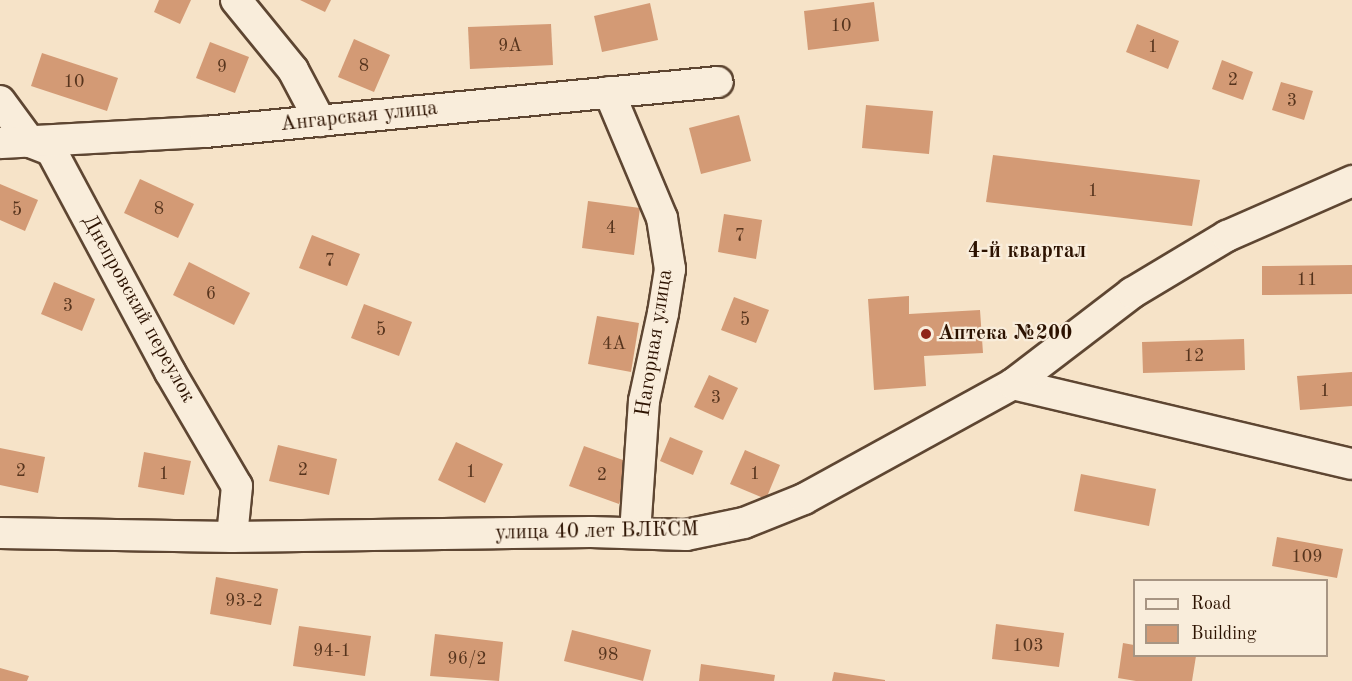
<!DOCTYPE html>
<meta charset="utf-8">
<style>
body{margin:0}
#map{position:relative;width:1352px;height:681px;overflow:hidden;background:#f6e3c8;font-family:"Old Standard TT",serif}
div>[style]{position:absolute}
.building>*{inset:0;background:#d39a75}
.roads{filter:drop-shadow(2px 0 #5e4632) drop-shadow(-2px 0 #5e4632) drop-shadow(0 2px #5e4632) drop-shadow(0 -2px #5e4632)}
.minor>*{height:30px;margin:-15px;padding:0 15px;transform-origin:15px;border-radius:15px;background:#f9eddb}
.dots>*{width:16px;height:16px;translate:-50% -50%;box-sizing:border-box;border:3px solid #f9eddb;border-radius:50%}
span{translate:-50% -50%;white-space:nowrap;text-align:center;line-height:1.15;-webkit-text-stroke:4.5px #f9eddb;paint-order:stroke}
.number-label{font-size:18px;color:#56341d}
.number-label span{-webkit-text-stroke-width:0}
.street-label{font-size:21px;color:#2c1200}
.poi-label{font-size:21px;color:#2c1200;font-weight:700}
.left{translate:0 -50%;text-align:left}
.neighbourhood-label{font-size:22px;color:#2c1200;font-weight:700}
.legend{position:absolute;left:1133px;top:579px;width:195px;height:78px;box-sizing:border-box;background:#f9eddb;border:2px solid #a79583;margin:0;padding:8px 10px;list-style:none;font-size:18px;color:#2c1200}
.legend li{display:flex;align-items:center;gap:12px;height:30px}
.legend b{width:30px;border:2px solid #a79583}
</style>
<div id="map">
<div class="building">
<i style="clip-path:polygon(159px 0,191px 0,180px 24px,154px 12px)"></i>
<i style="clip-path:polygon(300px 0,331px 0,325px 12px)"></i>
<i style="clip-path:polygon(874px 2px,879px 41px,808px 50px,804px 11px)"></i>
<i style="clip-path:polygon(650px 3px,658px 40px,602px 52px,594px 16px)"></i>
<i style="clip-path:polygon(551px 24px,553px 65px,470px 69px,468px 27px)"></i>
<i style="clip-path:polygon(1137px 24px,1179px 41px,1168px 69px,1126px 52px)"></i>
<i style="clip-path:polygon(354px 39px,390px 55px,374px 92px,338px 77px)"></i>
<i style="clip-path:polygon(210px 42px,249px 57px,235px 93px,196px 78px)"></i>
<i style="clip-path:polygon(42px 53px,118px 78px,107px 111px,31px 86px)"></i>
<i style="clip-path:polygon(1222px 60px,1253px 72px,1243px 100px,1212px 89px)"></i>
<i style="clip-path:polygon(1281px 82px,1313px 91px,1304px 120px,1272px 110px)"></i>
<i style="clip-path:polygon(866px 105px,933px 111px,929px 154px,862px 148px)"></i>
<i style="clip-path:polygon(739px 115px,751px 161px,701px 174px,689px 128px)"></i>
<i style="clip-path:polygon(993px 155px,1200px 180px,1192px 226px,986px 202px)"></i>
<i style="clip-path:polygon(140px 179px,194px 204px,178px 238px,124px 213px)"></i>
<i style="clip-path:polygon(0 184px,38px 200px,25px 231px,0 220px)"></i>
<i style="clip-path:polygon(588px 201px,640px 208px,634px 255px,582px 248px)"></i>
<i style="clip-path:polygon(724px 214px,762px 220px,756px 259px,718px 252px)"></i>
<i style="clip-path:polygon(312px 235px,360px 254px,347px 286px,299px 268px)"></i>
<i style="clip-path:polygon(189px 262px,250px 293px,234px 325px,173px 295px)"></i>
<i style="clip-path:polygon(1352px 265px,1352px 294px,1262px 295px,1262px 266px)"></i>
<i style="clip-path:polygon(54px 282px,95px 299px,82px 331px,41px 314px)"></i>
<i style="clip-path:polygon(909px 296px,909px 314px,980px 310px,983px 353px,924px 356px,926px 386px,874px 390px,868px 299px)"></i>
<i style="clip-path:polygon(734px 297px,769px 310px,756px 343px,721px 330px)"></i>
<i style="clip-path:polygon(364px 304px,412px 322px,399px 356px,351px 338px)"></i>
<i style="clip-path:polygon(597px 316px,639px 323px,631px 372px,588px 364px)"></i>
<i style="clip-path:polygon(1244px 339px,1245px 370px,1143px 373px,1142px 342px)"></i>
<i style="clip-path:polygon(1352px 372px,1352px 406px,1300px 410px,1297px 376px)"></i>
<i style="clip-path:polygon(709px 375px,738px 388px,723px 420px,694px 407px)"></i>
<i style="clip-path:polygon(670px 437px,703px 451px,693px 475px,660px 461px)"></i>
<i style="clip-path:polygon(456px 442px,503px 464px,485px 503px,438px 480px)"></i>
<i style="clip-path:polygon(278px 445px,337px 459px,329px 495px,269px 481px)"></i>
<i style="clip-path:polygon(584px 446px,634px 464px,619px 504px,569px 486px)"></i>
<i style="clip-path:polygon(0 448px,45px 457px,38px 493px,0 485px)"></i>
<i style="clip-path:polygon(745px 450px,780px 465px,766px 499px,730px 484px)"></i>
<i style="clip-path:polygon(144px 452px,191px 461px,184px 495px,138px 487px)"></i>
<i style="clip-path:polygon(1081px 474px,1156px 489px,1149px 526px,1074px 511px)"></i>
<i style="clip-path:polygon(1277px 537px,1343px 549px,1337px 578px,1272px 566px)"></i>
<i style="clip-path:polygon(216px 577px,278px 589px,271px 625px,210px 614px)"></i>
<i style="clip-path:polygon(996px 624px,1064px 633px,1059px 667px,992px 659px)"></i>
<i style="clip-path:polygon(299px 626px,371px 636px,365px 676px,293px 666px)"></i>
<i style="clip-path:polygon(572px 630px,651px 650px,643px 681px,564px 661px)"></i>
<i style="clip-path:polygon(435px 634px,503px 642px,499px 681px,430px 676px)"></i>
<i style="clip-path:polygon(1123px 643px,1134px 645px,1134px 656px,1196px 656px,1192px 681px,1136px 681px,1118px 678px)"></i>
<i style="clip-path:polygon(701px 664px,775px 675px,774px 681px,699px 681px)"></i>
<i style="clip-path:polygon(0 668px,29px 676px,27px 681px,0 681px)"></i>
<i style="clip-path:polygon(834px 672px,885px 680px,885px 681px,832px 681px)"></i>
</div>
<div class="roads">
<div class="minor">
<i style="left:236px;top:0;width:90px;rotate:50.8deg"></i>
<i style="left:293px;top:70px;width:58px;rotate:62.1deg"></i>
<i style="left:609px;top:92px;width:137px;rotate:67.2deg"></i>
<i style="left:662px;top:218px;width:52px;rotate:81.1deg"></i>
<i style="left:670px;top:269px;width:45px;rotate:99deg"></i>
<i style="left:663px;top:313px;width:90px;rotate:102.2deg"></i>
<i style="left:644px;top:401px;width:132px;rotate:93.9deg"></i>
<i style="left:0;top:101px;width:51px;rotate:53.8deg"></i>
<i style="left:30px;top:142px;width:22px;rotate:21deg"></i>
<i style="left:51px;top:150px;width:252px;rotate:61.8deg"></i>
<i style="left:170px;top:372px;width:132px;rotate:59.6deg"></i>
<i style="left:237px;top:486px;width:51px;rotate:95.6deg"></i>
<i style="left:0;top:143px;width:205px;rotate:-3.1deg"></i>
<i style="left:205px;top:132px;width:515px;rotate:-5.57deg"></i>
<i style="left:1013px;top:384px;width:348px;rotate:13.3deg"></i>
<i style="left:0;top:533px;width:232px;rotate:1deg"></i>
<i style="left:232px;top:537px;width:359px;rotate:-0.8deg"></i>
<i style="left:591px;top:532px;width:95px;rotate:1.8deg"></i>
<i style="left:686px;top:535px;width:59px;rotate:-11.7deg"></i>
<i style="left:744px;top:523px;width:65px;rotate:-21.8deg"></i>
<i style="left:804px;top:499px;width:239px;rotate:-28.8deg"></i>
<i style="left:1013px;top:384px;width:150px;rotate:-37.4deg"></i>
<i style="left:1132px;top:293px;width:111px;rotate:-31deg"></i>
<i style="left:1227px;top:236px;width:137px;rotate:-23.7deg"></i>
</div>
</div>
<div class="dots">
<i style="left:926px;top:334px;background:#8f2418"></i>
</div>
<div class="number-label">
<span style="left:841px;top:26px">10</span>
<span style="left:510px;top:46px">9А</span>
<span style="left:1153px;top:47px">1</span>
<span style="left:364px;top:66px">8</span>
<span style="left:222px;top:67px">9</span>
<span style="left:1233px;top:80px">2</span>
<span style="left:74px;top:82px">10</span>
<span style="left:1292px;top:101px">3</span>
<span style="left:1093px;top:191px">1</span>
<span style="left:159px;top:209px">8</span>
<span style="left:17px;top:210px">5</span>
<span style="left:611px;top:228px">4</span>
<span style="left:740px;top:236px">7</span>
<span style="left:330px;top:261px">7</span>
<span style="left:1307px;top:280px">11</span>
<span style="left:211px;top:294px">6</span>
<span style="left:68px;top:306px">3</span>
<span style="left:745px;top:320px">5</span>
<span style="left:381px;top:330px">5</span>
<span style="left:614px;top:344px">4А</span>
<span style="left:1194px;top:356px">12</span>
<span style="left:1325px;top:391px">1</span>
<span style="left:716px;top:398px">3</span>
<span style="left:303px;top:470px">2</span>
<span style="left:21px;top:471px">2</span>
<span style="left:471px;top:472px">1</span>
<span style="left:164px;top:474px">1</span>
<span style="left:755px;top:474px">1</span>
<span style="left:602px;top:475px">2</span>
<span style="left:1307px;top:557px">109</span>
<span style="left:244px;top:601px">93-2</span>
<span style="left:1028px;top:646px">103</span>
<span style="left:332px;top:651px">94-1</span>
<span style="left:608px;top:655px">98</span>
<span style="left:467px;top:659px">96/2</span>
</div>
<div class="street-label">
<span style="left:359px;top:117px;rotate:-6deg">Ангарская улица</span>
<span style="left:138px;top:309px;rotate:61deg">Днепровский переулок</span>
<span style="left:655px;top:343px;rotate:-81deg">Нагорная улица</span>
<span style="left:597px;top:532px;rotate:-1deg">улица 40 лет ВЛКСМ</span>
</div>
<div class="poi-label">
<span class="left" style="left:938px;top:334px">Аптека №200</span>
</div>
<div class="neighbourhood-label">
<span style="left:1027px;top:252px">4-й квартал</span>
</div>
<ul class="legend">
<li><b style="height:8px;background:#f9eddb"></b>Road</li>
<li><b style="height:16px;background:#d39a75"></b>Building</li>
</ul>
</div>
